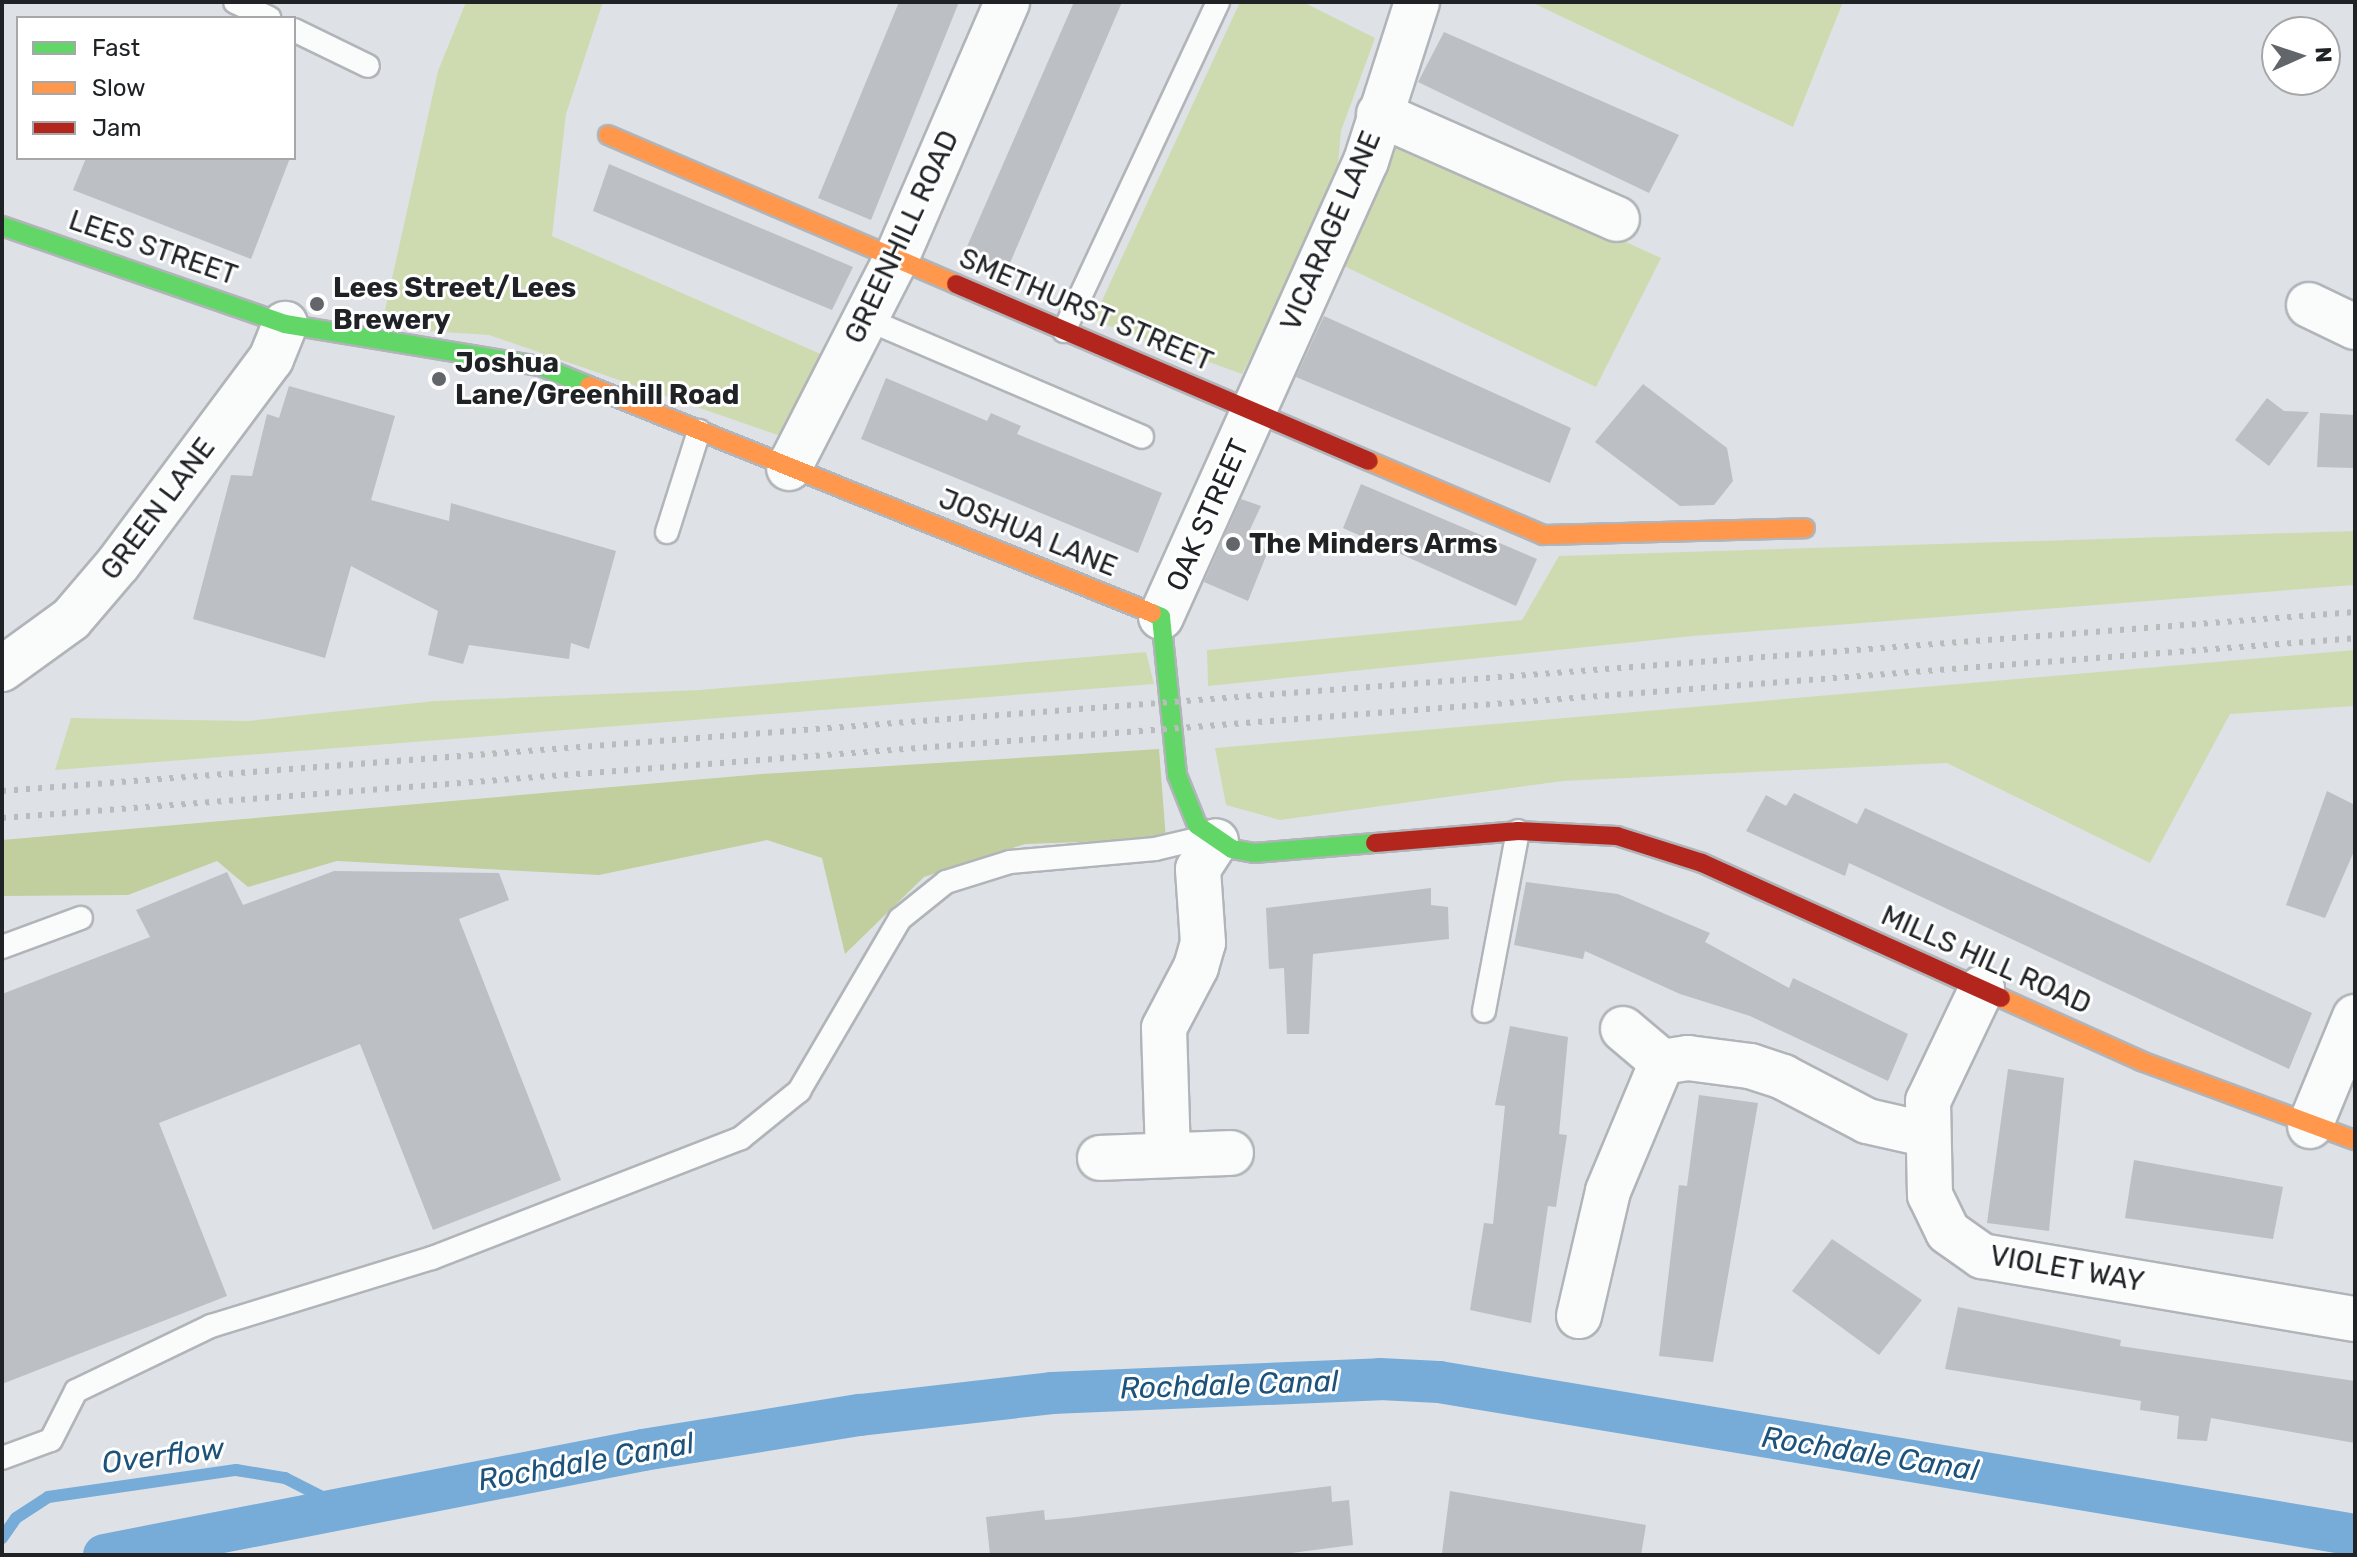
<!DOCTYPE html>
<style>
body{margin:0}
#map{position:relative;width:2357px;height:1557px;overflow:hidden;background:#dee2e7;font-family:Rubik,sans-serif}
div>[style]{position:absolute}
.green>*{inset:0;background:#cedbb0}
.forest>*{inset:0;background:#c1ce9e}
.stream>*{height:12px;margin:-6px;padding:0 6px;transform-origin:6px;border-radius:6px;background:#77acd8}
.canal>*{height:42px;margin:-21px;padding:0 21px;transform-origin:21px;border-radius:21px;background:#77acd8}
.building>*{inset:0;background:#bcbfc4}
.roads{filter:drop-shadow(2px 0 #b1b4b8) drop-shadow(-2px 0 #b1b4b8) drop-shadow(0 2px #b1b4b8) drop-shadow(0 -2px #b1b4b8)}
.lane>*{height:22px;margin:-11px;padding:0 11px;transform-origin:11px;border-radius:11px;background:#fafbfb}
.street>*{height:44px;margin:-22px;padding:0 22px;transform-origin:22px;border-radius:22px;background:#fafbfb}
.fast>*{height:18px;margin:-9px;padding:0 9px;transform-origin:9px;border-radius:9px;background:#63d668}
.slow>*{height:18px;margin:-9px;padding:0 9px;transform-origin:9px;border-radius:9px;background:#ff974d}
.jam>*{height:18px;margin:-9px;padding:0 9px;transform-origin:9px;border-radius:9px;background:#b3261e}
.rail>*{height:6px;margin-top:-3px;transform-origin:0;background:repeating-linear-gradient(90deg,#babbbc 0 4px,transparent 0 12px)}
.dots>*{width:22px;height:22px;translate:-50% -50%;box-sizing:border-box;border:4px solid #fff;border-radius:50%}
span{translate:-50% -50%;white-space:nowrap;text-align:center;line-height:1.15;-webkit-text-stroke:6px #fff;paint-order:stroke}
.street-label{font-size:28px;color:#202326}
.poi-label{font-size:28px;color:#202326;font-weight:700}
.left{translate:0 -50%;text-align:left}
.water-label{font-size:30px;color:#1d527b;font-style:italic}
.frame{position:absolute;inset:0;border:4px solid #202326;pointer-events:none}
.legend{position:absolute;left:16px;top:16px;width:280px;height:144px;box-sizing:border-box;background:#fff;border:2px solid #a6a7a8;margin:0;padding:10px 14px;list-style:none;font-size:24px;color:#202326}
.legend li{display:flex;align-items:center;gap:16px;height:40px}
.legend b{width:40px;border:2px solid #a6a7a8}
.north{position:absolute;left:2261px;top:16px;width:80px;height:80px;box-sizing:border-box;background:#fff;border:2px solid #a6a7a8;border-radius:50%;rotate:87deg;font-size:22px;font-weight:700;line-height:32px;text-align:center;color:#202326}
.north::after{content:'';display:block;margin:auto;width:28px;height:36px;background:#62666a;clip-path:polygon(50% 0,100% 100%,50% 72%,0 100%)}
</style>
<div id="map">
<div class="green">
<i style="clip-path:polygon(466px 2px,603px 2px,566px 114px,552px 236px,823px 355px,792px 440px,489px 335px,381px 328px,438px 71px)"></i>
<i style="clip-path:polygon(1240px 2px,1303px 2px,1375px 38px,1341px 131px,1336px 188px,1242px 374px,1093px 320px)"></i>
<i style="clip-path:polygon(1531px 2px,1843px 2px,1793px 127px)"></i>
<i style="clip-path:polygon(1397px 138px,1661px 258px,1596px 387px,1342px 265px)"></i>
<i style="clip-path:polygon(2355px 531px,2355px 585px,1693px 636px,1208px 686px,1207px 650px,1522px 620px,1559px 556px)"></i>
<i style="clip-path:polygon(2355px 650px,2355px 706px,2230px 714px,2150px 863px,1947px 763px,1563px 781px,1280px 820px,1226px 805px,1215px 748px)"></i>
<i style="clip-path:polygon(1146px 652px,1154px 684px,55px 770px,71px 718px,248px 721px,435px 701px,699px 690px)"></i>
</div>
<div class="forest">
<i style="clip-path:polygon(1159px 749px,1166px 839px,1025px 844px,924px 877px,845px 954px,822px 858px,767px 840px,599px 875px,337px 861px,248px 887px,217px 861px,128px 895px,2px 896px,2px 840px,762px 774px)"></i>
</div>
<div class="stream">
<i style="left:2px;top:1538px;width:24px;rotate:-55deg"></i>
<i style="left:16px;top:1518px;width:38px;rotate:-33deg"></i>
<i style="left:48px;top:1497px;width:190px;rotate:-8.2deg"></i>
<i style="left:236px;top:1470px;width:50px;rotate:9.3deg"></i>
<i style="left:285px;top:1478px;width:62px;rotate:27deg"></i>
</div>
<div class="canal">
<i style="left:104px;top:1555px;width:549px;rotate:-11.02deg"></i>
<i style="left:643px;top:1450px;width:220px;rotate:-9.2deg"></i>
<i style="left:860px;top:1415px;width:193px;rotate:-6.5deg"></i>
<i style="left:1052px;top:1393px;width:328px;rotate:-2.4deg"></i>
<i style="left:1380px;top:1379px;width:59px;rotate:2.9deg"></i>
<i style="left:1439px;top:1382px;width:929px;rotate:9.48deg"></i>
</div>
<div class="building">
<i style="clip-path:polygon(899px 2px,959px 2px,871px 220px,818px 198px)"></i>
<i style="clip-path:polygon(1074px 2px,1122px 2px,1004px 277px,962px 258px)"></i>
<i style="clip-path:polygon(1444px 32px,1679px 135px,1649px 193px,1418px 82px)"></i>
<i style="clip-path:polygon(86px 158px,290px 158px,251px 259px,73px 190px)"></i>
<i style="clip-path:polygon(609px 164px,853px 267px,832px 310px,593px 211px)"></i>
<i style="clip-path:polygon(1324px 316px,1571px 428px,1550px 483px,1296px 377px)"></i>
<i style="clip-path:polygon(886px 378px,987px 421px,991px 413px,1021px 426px,1017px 434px,1162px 493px,1138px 553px,861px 439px)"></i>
<i style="clip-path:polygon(1643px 384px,1727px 448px,1733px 481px,1714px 505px,1680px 506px,1595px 442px)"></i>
<i style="clip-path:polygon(289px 386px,395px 416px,371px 500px,449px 521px,451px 503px,616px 551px,589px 649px,571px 643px,569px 659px,469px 645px,463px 664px,428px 655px,438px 611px,351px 566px,325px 658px,193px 619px,231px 475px,252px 476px,267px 414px,279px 418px)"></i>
<i style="clip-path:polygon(2267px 398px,2284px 411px,2309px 412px,2269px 466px,2235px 440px)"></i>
<i style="clip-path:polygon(2320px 413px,2355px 415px,2355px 468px,2317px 467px)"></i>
<i style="clip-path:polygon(1361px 484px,1537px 559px,1516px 606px,1343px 528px)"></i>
<i style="clip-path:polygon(1241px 499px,1261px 506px,1246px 538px,1268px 551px,1248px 601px,1204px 582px)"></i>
<i style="clip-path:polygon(2327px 791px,2355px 805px,2355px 849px,2325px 918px,2286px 905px)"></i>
<i style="clip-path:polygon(1794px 793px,1857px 824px,1865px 808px,2312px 1013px,2289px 1069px,1849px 863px,1845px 876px,1746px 831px,1766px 795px,1786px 806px)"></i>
<i style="clip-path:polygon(334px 871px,499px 873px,509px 900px,459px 919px,561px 1180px,433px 1230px,360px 1044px,159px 1123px,227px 1296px,2px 1384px,2px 994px,150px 937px,136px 910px,227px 872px,243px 905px)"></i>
<i style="clip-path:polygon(1526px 882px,1618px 894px,1710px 933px,1705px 942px,1789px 988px,1793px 978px,1908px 1034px,1888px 1081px,1750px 1016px,1680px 994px,1585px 951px,1583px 959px,1514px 945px)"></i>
<i style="clip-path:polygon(1431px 888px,1431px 905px,1448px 907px,1449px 939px,1313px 954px,1309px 1034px,1287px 1034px,1284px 968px,1269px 969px,1266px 908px)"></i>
<i style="clip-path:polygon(1510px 1026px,1568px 1037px,1559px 1134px,1567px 1135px,1556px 1207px,1548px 1206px,1531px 1323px,1470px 1310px,1484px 1223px,1493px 1224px,1505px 1106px,1495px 1105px)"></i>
<i style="clip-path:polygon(2008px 1069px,2064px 1078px,2049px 1231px,1987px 1223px)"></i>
<i style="clip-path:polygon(1699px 1095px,1758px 1103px,1713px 1362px,1659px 1356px,1679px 1185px,1687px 1186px)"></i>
<i style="clip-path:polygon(2134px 1160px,2283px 1187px,2273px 1239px,2125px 1218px)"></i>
<i style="clip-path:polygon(1832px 1239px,1922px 1300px,1879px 1355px,1792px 1291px)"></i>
<i style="clip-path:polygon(1958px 1307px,2121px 1340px,2120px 1346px,2355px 1381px,2355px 1443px,2211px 1418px,2207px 1441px,2177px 1439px,2179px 1416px,2140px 1410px,2141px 1401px,1945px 1369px)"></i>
<i style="clip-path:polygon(1331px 1486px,1332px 1502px,1349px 1500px,1353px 1545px,1276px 1555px,990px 1555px,986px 1517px,1044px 1510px,1045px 1520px,1068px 1518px)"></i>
<i style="clip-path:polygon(1450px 1491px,1646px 1525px,1641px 1555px,1442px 1553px)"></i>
</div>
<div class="roads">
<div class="lane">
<i style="left:235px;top:2px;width:38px;rotate:25deg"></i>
<i style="left:294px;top:30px;width:82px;rotate:25.9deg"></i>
<i style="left:866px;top:319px;width:300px;rotate:23.1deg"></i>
<i style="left:1064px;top:331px;width:363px;rotate:-64.9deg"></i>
<i style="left:667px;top:532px;width:106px;rotate:-72.4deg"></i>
<i style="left:2px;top:947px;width:84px;rotate:-20.2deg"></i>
<i style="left:1484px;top:1011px;width:183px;rotate:-79.3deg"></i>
<i style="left:2px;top:1458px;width:52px;rotate:-20.2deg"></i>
<i style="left:51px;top:1440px;width:55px;rotate:-63deg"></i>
<i style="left:76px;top:1391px;width:150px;rotate:-25.7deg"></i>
<i style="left:211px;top:1326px;width:231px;rotate:-17.1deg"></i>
<i style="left:432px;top:1258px;width:331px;rotate:-21.2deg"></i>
<i style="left:741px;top:1138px;width:75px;rotate:-39deg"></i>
<i style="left:799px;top:1091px;width:199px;rotate:-59.6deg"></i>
<i style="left:900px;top:919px;width:59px;rotate:-38.8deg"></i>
<i style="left:946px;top:882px;width:67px;rotate:-17.4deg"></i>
<i style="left:1010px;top:862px;width:146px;rotate:-5.1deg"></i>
<i style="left:1155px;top:849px;width:57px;rotate:-13.3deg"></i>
</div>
<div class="street">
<i style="left:1379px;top:114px;width:260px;rotate:23.8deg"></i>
<i style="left:2309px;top:305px;width:51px;rotate:25.6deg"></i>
<i style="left:789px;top:468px;width:235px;rotate:-62.9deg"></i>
<i style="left:896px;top:259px;width:280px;rotate:-66.6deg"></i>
<i style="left:1161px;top:617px;width:500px;rotate:-65.8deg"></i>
<i style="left:1366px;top:161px;width:167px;rotate:-72.2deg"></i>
<i style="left:2px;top:669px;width:85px;rotate:-35.9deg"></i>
<i style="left:71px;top:619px;width:72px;rotate:-49.5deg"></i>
<i style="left:118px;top:564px;width:256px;rotate:-53.3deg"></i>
<i style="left:271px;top:359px;width:38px;rotate:-68deg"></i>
<i style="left:1982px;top:988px;width:125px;rotate:115.5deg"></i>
<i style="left:1928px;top:1101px;width:94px;rotate:88.8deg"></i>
<i style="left:1930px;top:1195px;width:41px;rotate:64.1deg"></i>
<i style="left:1948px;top:1232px;width:42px;rotate:35.2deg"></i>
<i style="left:1982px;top:1256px;width:378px;rotate:9.6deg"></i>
<i style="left:1623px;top:1029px;width:51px;rotate:40.2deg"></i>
<i style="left:2310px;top:1126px;width:118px;rotate:-67.6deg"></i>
<i style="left:1168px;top:1155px;width:127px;rotate:-91.8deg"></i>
<i style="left:1164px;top:1028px;width:69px;rotate:-62.3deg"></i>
<i style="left:1196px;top:967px;width:25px;rotate:-74deg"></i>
<i style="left:1203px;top:943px;width:74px;rotate:-93.9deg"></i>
<i style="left:1198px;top:869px;width:33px;rotate:-57deg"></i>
<i style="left:1100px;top:1158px;width:131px;rotate:-2.2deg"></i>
<i style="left:1579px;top:1316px;width:128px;rotate:-76.9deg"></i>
<i style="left:1608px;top:1191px;width:140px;rotate:-67.3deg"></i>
<i style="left:1662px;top:1062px;width:26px;rotate:-9deg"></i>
<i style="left:1688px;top:1058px;width:63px;rotate:7.4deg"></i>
<i style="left:1750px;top:1066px;width:35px;rotate:18deg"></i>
<i style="left:1783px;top:1077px;width:95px;rotate:27.6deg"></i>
<i style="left:1867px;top:1121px;width:58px;rotate:12.8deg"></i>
</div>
<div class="fast">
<i style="left:2px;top:226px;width:299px;rotate:19.1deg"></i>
<i style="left:285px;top:324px;width:258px;rotate:9.4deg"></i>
<i style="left:540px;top:366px;width:53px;rotate:22.2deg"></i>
<i style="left:1152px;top:613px;width:10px;rotate:24deg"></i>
<i style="left:1161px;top:617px;width:159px;rotate:84.2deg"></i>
<i style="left:1177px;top:775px;width:54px;rotate:68.2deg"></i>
<i style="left:1197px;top:825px;width:42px;rotate:34.4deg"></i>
<i style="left:1232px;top:849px;width:22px;rotate:10deg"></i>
<i style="left:1254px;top:853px;width:121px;rotate:-4.7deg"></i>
</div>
<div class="slow">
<i style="left:608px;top:135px;width:379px;rotate:23.2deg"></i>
<i style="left:589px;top:386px;width:607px;rotate:21.96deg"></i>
<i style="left:1369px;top:461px;width:189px;rotate:23deg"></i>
<i style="left:1543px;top:535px;width:262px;rotate:-1.5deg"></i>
<i style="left:2001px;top:998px;width:154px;rotate:24.2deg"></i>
<i style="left:2141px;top:1061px;width:228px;rotate:20.3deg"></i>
</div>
<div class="jam">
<i style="left:956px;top:284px;width:449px;rotate:23.2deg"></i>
<i style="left:1375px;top:843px;width:144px;rotate:-4.8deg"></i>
<i style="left:1518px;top:831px;width:99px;rotate:2.9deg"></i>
<i style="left:1617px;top:836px;width:89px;rotate:17.6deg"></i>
<i style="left:1702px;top:863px;width:328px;rotate:24.3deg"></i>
</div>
</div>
<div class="rail">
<i style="left:2px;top:791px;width:2360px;rotate:-4.35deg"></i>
<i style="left:2px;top:818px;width:2360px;rotate:-4.37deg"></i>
</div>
<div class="dots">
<i style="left:317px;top:304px;background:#62666a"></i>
<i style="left:439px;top:379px;background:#62666a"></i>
<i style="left:1233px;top:544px;background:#62666a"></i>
</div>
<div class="street-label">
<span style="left:1331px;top:231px;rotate:-67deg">VICARAGE LANE</span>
<span style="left:902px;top:237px;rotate:-65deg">GREENHILL ROAD</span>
<span style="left:153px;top:248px;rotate:19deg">LEES STREET</span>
<span style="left:1086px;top:310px;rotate:23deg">SMETHURST STREET</span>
<span style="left:158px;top:509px;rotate:-53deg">GREEN LANE</span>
<span style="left:1208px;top:515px;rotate:-66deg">OAK STREET</span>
<span style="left:1028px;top:533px;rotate:22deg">JOSHUA LANE</span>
<span style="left:1986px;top:960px;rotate:24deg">MILLS HILL ROAD</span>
<span style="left:2067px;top:1269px;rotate:10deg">VIOLET WAY</span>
</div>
<div class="poi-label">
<span class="left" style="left:333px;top:304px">Lees Street/Lees<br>Brewery</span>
<span class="left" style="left:455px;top:379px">Joshua<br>Lane/Greenhill Road</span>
<span class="left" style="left:1249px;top:544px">The Minders Arms</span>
</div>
<div class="water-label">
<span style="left:1229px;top:1385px;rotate:-2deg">Rochdale Canal</span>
<span style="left:1870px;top:1454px;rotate:9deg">Rochdale Canal</span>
<span style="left:163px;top:1456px;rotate:-7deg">Overflow</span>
<span style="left:586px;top:1462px;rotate:-10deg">Rochdale Canal</span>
</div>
<div class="frame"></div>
<ul class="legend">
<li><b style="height:10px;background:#63d668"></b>Fast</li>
<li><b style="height:10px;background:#ff974d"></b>Slow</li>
<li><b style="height:10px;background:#b3261e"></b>Jam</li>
</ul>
<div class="north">N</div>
</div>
